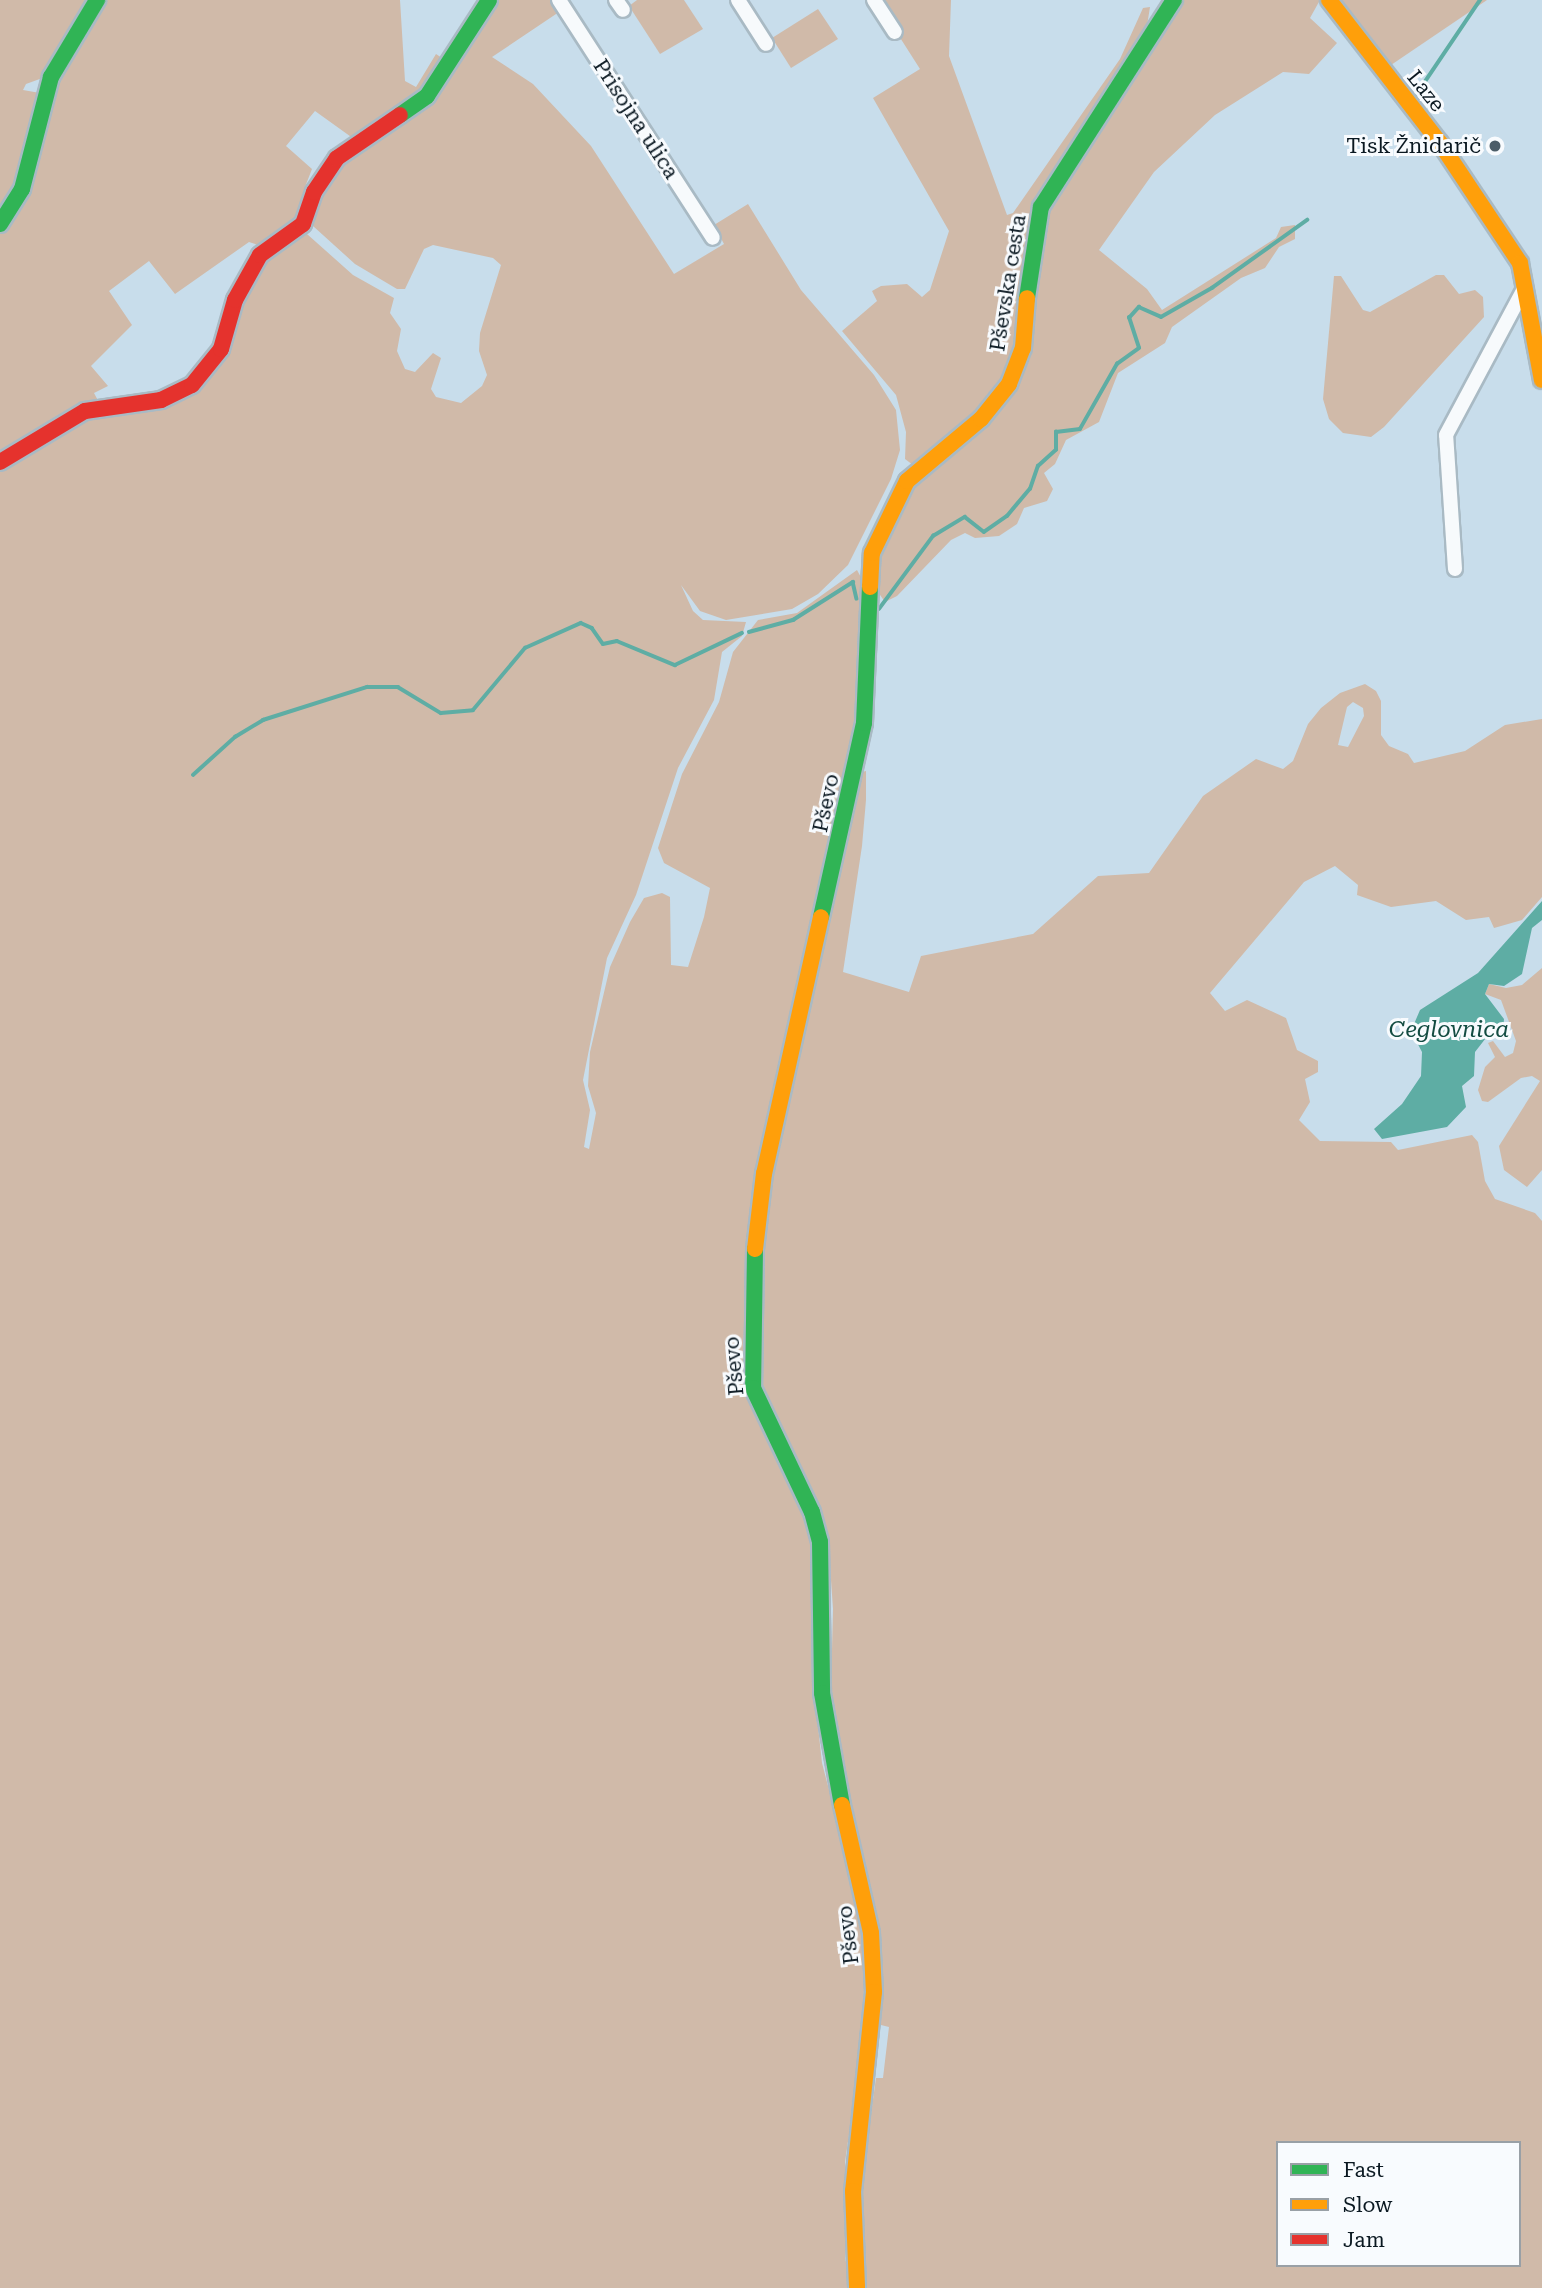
<!DOCTYPE html>
<meta charset="utf-8">
<style>
body{margin:0}
#map{position:relative;width:1542px;height:2288px;overflow:hidden;background:#c8ddeb;font-family:"Roboto Serif",serif}
div>[style]{position:absolute}
.green>*{inset:0;background:#d0baa9}
.water>*{inset:0;background:#5eada4}
.stream>*{height:3.5px;margin:-1.75px;padding:0 1.75px;transform-origin:1.75px;border-radius:1.75px;background:#5eada4}
.roads{filter:drop-shadow(2px 0 #a9bac4) drop-shadow(-2px 0 #a9bac4) drop-shadow(0 2px #a9bac4) drop-shadow(0 -2px #a9bac4)}
.street>*{height:14px;margin:-7px;padding:0 7px;transform-origin:7px;border-radius:7px;background:#f7fafc}
.fast>*{height:16px;margin:-8px;padding:0 8px;transform-origin:8px;border-radius:8px;background:#30b455}
.slow>*{height:16px;margin:-8px;padding:0 8px;transform-origin:8px;border-radius:8px;background:#ff9f0a}
.jam>*{height:16px;margin:-8px;padding:0 8px;transform-origin:8px;border-radius:8px;background:#e5322d}
.dots>*{width:19px;height:19px;translate:-50% -50%;box-sizing:border-box;border:4px solid #f8fbfe;border-radius:50%}
span{translate:-50% -50%;white-space:nowrap;text-align:center;line-height:1.15;-webkit-text-stroke:6px #f8fbfe;paint-order:stroke}
.street-label{font-size:21px;color:#0a1821}
.poi-label{font-size:21px;color:#0a1821}
.right{translate:-100% -50%;text-align:right}
.water-label{font-size:23px;color:#134c42;font-style:italic}
.legend{position:absolute;left:1276px;top:2141px;width:245px;height:126px;box-sizing:border-box;background:#f8fbfe;border:2px solid #99a0a6;margin:0;padding:9px 12px;list-style:none;font-size:21px;color:#0a1821}
.legend li{display:flex;align-items:center;gap:14px;height:35px}
.legend b{width:35px;border:2px solid #99a0a6}
</style>
<div id="map">
<div class="green">
<i style="clip-path:polygon(0 0,400px 0,405px 81px,416px 87px,436px 54px,448px 62px,424px 94px,354px 139px,315px 111px,286px 146px,312px 169px,305px 187px,311px 191px,299px 219px,289px 228px,258px 245px,249px 242px,175px 294px,149px 261px,109px 291px,132px 325px,91px 366px,108px 386px,94px 393px,104px 412px,162px 405px,185px 397px,206px 379px,226px 350px,254px 272px,274px 248px,298px 232px,307px 234px,353px 275px,394px 298px,390px 313px,401px 329px,397px 351px,405px 369px,415px 372px,433px 353px,441px 358px,431px 389px,436px 397px,461px 403px,482px 386px,487px 375px,479px 351px,480px 333px,501px 265px,493px 258px,433px 245px,424px 249px,405px 289px,397px 289px,355px 264px,313px 226px,310px 217px,324px 179px,338px 163px,434px 94px,493px 0,555px 0,562px 10px,492px 57px,533px 84px,591px 146px,674px 274px,724px 244px,714px 225px,748px 204px,801px 290px,874px 375px,896px 410px,900px 450px,891px 479px,848px 565px,818px 594px,792px 609px,726px 620px,700px 611px,681px 585px,693px 611px,703px 620px,746px 622px,742px 636px,722px 652px,714px 700px,678px 768px,636px 895px,607px 958px,583px 1080px,590px 1110px,584px 1147px,589px 1149px,596px 1113px,588px 1086px,590px 1052px,610px 967px,630px 922px,644px 898px,662px 893px,670px 897px,671px 965px,688px 967px,704px 917px,710px 888px,664px 863px,658px 848px,682px 774px,719px 702px,733px 652px,758px 620px,797px 613px,857px 570px,864px 583px,857px 726px,760px 1164px,743px 1345px,747px 1390px,754px 1412px,795px 1490px,813px 1541px,815px 1699px,822px 1763px,855px 1889px,866px 1949px,861px 2051px,845px 2162px,845px 2258px,852px 2288px,0 2288px,0 230px,29px 182px,53px 82px,95px 12px,86px 10px,48px 76px,26px 84px,23px 90px,40px 93px,39px 110px,19px 188px,0 218px)"></i>
<i style="clip-path:polygon(637px 0,684px 0,703px 29px,660px 54px,629px 6px)"></i>
<i style="clip-path:polygon(876px 0,951px 0,949px 56px,1007px 215px,1013px 213px,1120px 59px,1143px 8px,1150px 7px,1146px 32px,1046px 186px,1022px 322px,1008px 370px,989px 400px,913px 465px,905px 459px,906px 432px,896px 395px,842px 331px,877px 301px,872px 291px,881px 286px,907px 284px,922px 297px,930px 290px,949px 231px,873px 98px,920px 69px)"></i>
<i style="clip-path:polygon(1161px 0,1320px 0,1310px 18px,1337px 43px,1309px 74px,1283px 72px,1215px 115px,1154px 172px,1099px 250px,1147px 289px,1162px 310px,1276px 238px,1281px 227px,1295px 225px,1295px 239px,1279px 247px,1265px 268px,1241px 278px,1172px 327px,1165px 343px,1118px 373px,1099px 422px,1066px 440px,1055px 464px,1044px 473px,1053px 489px,1047px 501px,1024px 508px,1017px 524px,999px 536px,975px 538px,965px 533px,951px 540px,897px 596px,885px 602px,878px 592px,882px 552px,912px 485px,986px 423px,1035px 290px,1046px 217px,1162px 20px)"></i>
<i style="clip-path:polygon(1337px 0,1487px 0,1391px 65px)"></i>
<i style="clip-path:polygon(818px 9px,838px 39px,791px 68px,772px 38px)"></i>
<i style="clip-path:polygon(1436px 275px,1444px 275px,1459px 294px,1475px 290px,1483px 297px,1484px 317px,1384px 427px,1371px 437px,1343px 433px,1329px 419px,1323px 399px,1334px 276px,1341px 276px,1363px 310px,1370px 312px)"></i>
<i style="clip-path:polygon(evenodd,1365px 684px,1376px 691px,1381px 701px,1381px 735px,1389px 746px,1408px 754px,1414px 763px,1465px 751px,1505px 725px,1542px 719px,1542px 897px,1522px 920px,1494px 928px,1489px 917px,1466px 920px,1436px 901px,1391px 907px,1357px 895px,1358px 885px,1335px 866px,1304px 882px,1210px 993px,1225px 1011px,1247px 1000px,1286px 1018px,1297px 1050px,1318px 1061px,1318px 1072px,1305px 1079px,1310px 1102px,1299px 1120px,1320px 1141px,1391px 1142px,1398px 1150px,1472px 1135px,1478px 1142px,1485px 1181px,1495px 1199px,1535px 1213px,1542px 1221px,1542px 2288px,866px 2288px,859px 2219px,864px 2164px,876px 2078px,883px 2078px,889px 2027px,881px 2025px,880px 1937px,839px 1763px,831px 1690px,833px 1609px,828px 1537px,762px 1390px,758px 1310px,771px 1184px,862px 772px,866px 771px,866px 800px,862px 846px,843px 972px,909px 992px,921px 956px,1033px 934px,1098px 876px,1149px 873px,1203px 796px,1256px 759px,1283px 769px,1293px 761px,1308px 724px,1321px 708px,1340px 693px,1365px 684px,1353px 702px,1363px 708px,1364px 716px,1348px 747px,1338px 745px,1347px 707px,1353px 702px,1365px 684px,1278px 2143px,1519px 2143px,1519px 2265px,1278px 2265px,1278px 2143px)"></i>
<i style="clip-path:polygon(1542px 968px,1542px 1170px,1527px 1187px,1504px 1170px,1499px 1146px,1540px 1081px,1532px 1076px,1521px 1078px,1488px 1102px,1482px 1101px,1478px 1090px,1485px 1067px,1495px 1057px,1488px 1043px,1493px 1041px,1505px 1057px,1513px 1053px,1516px 1041px,1501px 1000px,1485px 994px,1489px 984px,1506px 988px,1522px 985px)"></i>
</div>
<div class="water">
<i style="clip-path:polygon(1542px 901px,1542px 920px,1532px 928px,1522px 974px,1504px 986px,1489px 984px,1485px 994px,1504px 1019px,1503px 1031px,1489px 1034px,1475px 1052px,1474px 1076px,1462px 1086px,1466px 1107px,1447px 1127px,1382px 1139px,1374px 1129px,1402px 1104px,1421px 1076px,1422px 1052px,1411px 1031px,1420px 1010px,1478px 973px)"></i>
</div>
<div class="stream">
<i style="left:1416px;top:95px;width:115px;rotate:-56deg"></i>
<i style="left:879px;top:609px;width:91px;rotate:-53.5deg"></i>
<i style="left:933px;top:536px;width:37px;rotate:-31deg"></i>
<i style="left:965px;top:517px;width:24px;rotate:38deg"></i>
<i style="left:984px;top:532px;width:28px;rotate:-35deg"></i>
<i style="left:1007px;top:516px;width:35px;rotate:-50deg"></i>
<i style="left:1030px;top:489px;width:24px;rotate:-71deg"></i>
<i style="left:1038px;top:466px;width:24px;rotate:-42deg"></i>
<i style="left:1056px;top:450px;width:18px;rotate:-90deg"></i>
<i style="left:1056px;top:432px;width:24px;rotate:-7deg"></i>
<i style="left:1080px;top:429px;width:75px;rotate:-60.4deg"></i>
<i style="left:1117px;top:364px;width:27px;rotate:-36deg"></i>
<i style="left:1139px;top:348px;width:32px;rotate:-108deg"></i>
<i style="left:1129px;top:318px;width:15px;rotate:-48deg"></i>
<i style="left:1139px;top:307px;width:24px;rotate:24deg"></i>
<i style="left:1161px;top:317px;width:59px;rotate:-29.6deg"></i>
<i style="left:1212px;top:288px;width:117px;rotate:-35.6deg"></i>
<i style="left:749px;top:632px;width:46px;rotate:-15.3deg"></i>
<i style="left:793px;top:620px;width:71px;rotate:-32.3deg"></i>
<i style="left:853px;top:582px;width:17px;rotate:77deg"></i>
<i style="left:193px;top:775px;width:57px;rotate:-42.1deg"></i>
<i style="left:235px;top:737px;width:33px;rotate:-31deg"></i>
<i style="left:263px;top:720px;width:109px;rotate:-17.6deg"></i>
<i style="left:367px;top:687px;width:31px"></i>
<i style="left:398px;top:687px;width:50px;rotate:31.2deg"></i>
<i style="left:441px;top:713px;width:32px;rotate:-5deg"></i>
<i style="left:473px;top:710px;width:81px;rotate:-50deg"></i>
<i style="left:525px;top:648px;width:61px;rotate:-24.1deg"></i>
<i style="left:581px;top:623px;width:12px;rotate:24deg"></i>
<i style="left:592px;top:628px;width:19px;rotate:55deg"></i>
<i style="left:603px;top:644px;width:14px;rotate:-12deg"></i>
<i style="left:617px;top:641px;width:63px;rotate:22.5deg"></i>
<i style="left:675px;top:665px;width:74px;rotate:-25.5deg"></i>
</div>
<div class="roads">
<div class="street">
<i style="left:559px;top:0;width:283px;rotate:57.1deg"></i>
<i style="left:616px;top:0;width:12px;rotate:55deg"></i>
<i style="left:738px;top:0;width:52px;rotate:57.5deg"></i>
<i style="left:874px;top:0;width:38px;rotate:57deg"></i>
<i style="left:1455px;top:569px;width:134px;rotate:-93.8deg"></i>
<i style="left:1446px;top:435px;width:168px;rotate:-61.9deg"></i>
</div>
<div class="fast">
<i style="left:400px;top:115px;width:33px;rotate:-35deg"></i>
<i style="left:427px;top:96px;width:114px;rotate:-57.1deg"></i>
<i style="left:0;top:224px;width:41px;rotate:-57.8deg"></i>
<i style="left:22px;top:189px;width:116px;rotate:-75.5deg"></i>
<i style="left:51px;top:77px;width:90px;rotate:-59.1deg"></i>
<i style="left:1027px;top:298px;width:92px;rotate:-81.3deg"></i>
<i style="left:1041px;top:207px;width:246px;rotate:-57.3deg"></i>
<i style="left:821px;top:917px;width:199px;rotate:-77.5deg"></i>
<i style="left:864px;top:723px;width:136px;rotate:-87.5deg"></i>
<i style="left:755px;top:1249px;width:139px;rotate:90.8deg"></i>
<i style="left:753px;top:1388px;width:137px;rotate:64.6deg"></i>
<i style="left:812px;top:1512px;width:31px;rotate:75deg"></i>
<i style="left:820px;top:1542px;width:151px;rotate:89.2deg"></i>
<i style="left:822px;top:1693px;width:114px;rotate:79.9deg"></i>
</div>
<div class="slow">
<i style="left:1329px;top:0;width:181px;rotate:52.2deg"></i>
<i style="left:1440px;top:143px;width:144px;rotate:56.3deg"></i>
<i style="left:1520px;top:263px;width:119px;rotate:79.4deg"></i>
<i style="left:870px;top:587px;width:34px;rotate:-87deg"></i>
<i style="left:872px;top:553px;width:80px;rotate:-64.1deg"></i>
<i style="left:907px;top:481px;width:97px;rotate:-40deg"></i>
<i style="left:981px;top:419px;width:45px;rotate:-51.3deg"></i>
<i style="left:1009px;top:384px;width:39px;rotate:-69deg"></i>
<i style="left:1023px;top:348px;width:50px;rotate:-85.4deg"></i>
<i style="left:755px;top:1249px;width:76px;rotate:-83.2deg"></i>
<i style="left:764px;top:1174px;width:263px;rotate:-77.5deg"></i>
<i style="left:842px;top:1805px;width:131px;rotate:77.2deg"></i>
<i style="left:871px;top:1933px;width:59px;rotate:87.1deg"></i>
<i style="left:874px;top:1992px;width:200px;rotate:96deg"></i>
<i style="left:853px;top:2191px;width:97px;rotate:87.6deg"></i>
</div>
<div class="jam">
<i style="left:0;top:462px;width:99px;rotate:-31deg"></i>
<i style="left:85px;top:411px;width:77px;rotate:-8.2deg"></i>
<i style="left:161px;top:400px;width:34px;rotate:-26deg"></i>
<i style="left:192px;top:385px;width:46px;rotate:-51.1deg"></i>
<i style="left:221px;top:349px;width:51px;rotate:-74.1deg"></i>
<i style="left:235px;top:300px;width:51px;rotate:-60.9deg"></i>
<i style="left:260px;top:255px;width:53px;rotate:-35.8deg"></i>
<i style="left:303px;top:224px;width:34px;rotate:-71deg"></i>
<i style="left:314px;top:192px;width:41px;rotate:-55.9deg"></i>
<i style="left:337px;top:158px;width:76px;rotate:-34.3deg"></i>
</div>
</div>
<div class="dots">
<i style="left:1495px;top:146px;background:#4c5d68"></i>
</div>
<div class="street-label">
<span style="left:1426px;top:91px;rotate:51deg">Laze</span>
<span style="left:636px;top:119px;rotate:57deg">Prisojna ulica</span>
<span style="left:1008px;top:283px;rotate:-81deg">Pševska cesta</span>
<span style="left:826px;top:803px;rotate:-78deg">Pševo</span>
<span style="left:734px;top:1366px;rotate:-95deg">Pševo</span>
<span style="left:848px;top:1935px;rotate:-97deg">Pševo</span>
</div>
<div class="poi-label">
<span class="right" style="left:1481px;top:146px">Tisk Žnidarič</span>
</div>
<div class="water-label">
<span style="left:1449px;top:1030px">Ceglovnica</span>
</div>
<ul class="legend">
<li><b style="height:9px;background:#30b455"></b>Fast</li>
<li><b style="height:9px;background:#ff9f0a"></b>Slow</li>
<li><b style="height:9px;background:#e5322d"></b>Jam</li>
</ul>
</div>
